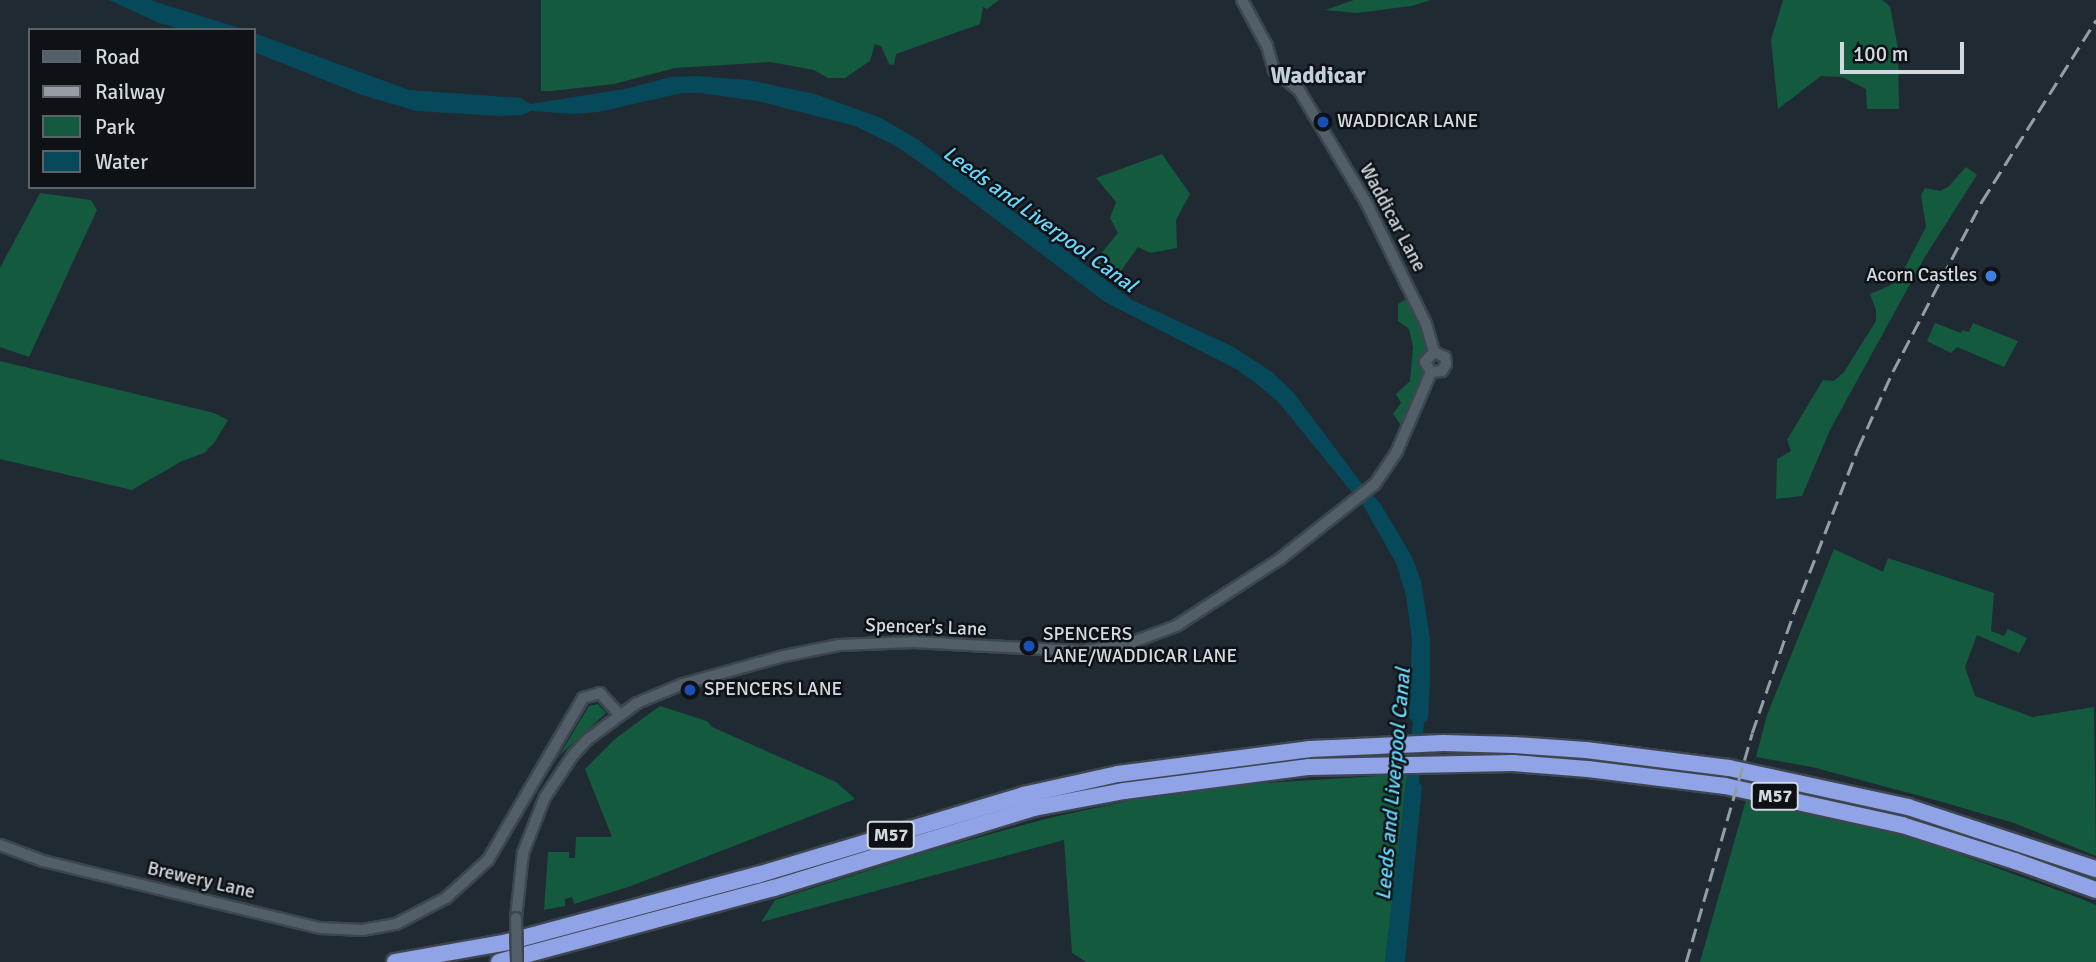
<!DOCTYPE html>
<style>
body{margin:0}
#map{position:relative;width:2096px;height:962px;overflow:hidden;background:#202a33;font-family:Signika,sans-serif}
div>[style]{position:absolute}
.green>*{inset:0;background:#135a3e}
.water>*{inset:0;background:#05495b}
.roads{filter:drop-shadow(2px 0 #3d464e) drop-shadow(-2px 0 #3d464e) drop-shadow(0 2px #3d464e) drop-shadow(0 -2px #3d464e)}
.minor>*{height:10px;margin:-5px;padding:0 5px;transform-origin:5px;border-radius:5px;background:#525e68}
.highway>*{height:16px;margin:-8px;padding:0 8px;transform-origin:8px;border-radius:8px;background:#8fa3e6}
.rail>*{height:2.5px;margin-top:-1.25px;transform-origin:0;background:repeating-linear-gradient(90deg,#969ea5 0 14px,transparent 0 21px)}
.bridges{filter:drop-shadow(2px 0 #3d464e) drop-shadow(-2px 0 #3d464e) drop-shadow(0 2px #3d464e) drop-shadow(0 -2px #3d464e)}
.minor-bridge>*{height:10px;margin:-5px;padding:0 5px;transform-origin:5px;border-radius:5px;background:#525e68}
.dots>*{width:19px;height:19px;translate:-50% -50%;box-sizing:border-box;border:4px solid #0e1216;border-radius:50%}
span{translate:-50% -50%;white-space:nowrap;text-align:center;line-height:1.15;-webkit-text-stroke:5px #0e1216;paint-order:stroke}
.shield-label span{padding:2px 5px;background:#0e1216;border:2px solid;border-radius:5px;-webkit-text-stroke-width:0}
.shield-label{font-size:18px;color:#d2d9df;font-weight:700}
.poi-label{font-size:19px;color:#d2d9df}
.left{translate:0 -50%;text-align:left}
.right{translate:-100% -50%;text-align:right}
.street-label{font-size:19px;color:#d2d9df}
.water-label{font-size:21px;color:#67d7fc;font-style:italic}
.quarter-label{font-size:23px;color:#c2d0dc;font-weight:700}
.legend{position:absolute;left:28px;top:28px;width:228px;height:161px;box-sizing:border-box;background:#0e1216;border:2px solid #5c6266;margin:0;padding:9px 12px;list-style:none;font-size:21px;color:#d2d9df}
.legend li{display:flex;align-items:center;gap:14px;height:35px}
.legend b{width:35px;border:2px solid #5c6266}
.scale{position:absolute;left:1840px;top:42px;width:124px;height:32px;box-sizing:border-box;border:4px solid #d2d9df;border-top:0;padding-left:9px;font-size:21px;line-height:24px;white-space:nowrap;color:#d2d9df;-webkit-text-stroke:5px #0e1216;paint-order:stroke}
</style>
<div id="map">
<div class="green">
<i style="clip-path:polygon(541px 0,999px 0,987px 9px,983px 7px,980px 24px,896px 54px,894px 65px,889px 64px,881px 46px,875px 44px,870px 61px,845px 78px,828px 78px,814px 70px,770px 62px,675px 68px,614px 84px,552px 91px,541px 91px)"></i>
<i style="clip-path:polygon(1354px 0,1431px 0,1411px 6px,1357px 13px,1325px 10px)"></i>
<i style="clip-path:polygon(1783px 0,1882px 0,1890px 6px,1898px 48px,1899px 109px,1867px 109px,1866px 89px,1842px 77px,1821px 76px,1778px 109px,1771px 40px)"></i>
<i style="clip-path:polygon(1162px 154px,1190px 194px,1176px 220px,1177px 248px,1150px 253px,1138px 247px,1116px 278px,1094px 262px,1118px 233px,1110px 218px,1116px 202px,1096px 178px)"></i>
<i style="clip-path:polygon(1966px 167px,1977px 175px,1926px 255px,1830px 430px,1802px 496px,1776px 499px,1777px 459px,1791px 451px,1787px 440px,1823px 380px,1834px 381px,1844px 372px,1876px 321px,1876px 310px,1870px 294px,1889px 286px,1901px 275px,1926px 227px,1921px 195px,1925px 188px,1940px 191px,1948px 187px)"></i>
<i style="clip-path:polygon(40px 193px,91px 200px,97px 210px,29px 357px,0 347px,0 268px)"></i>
<i style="clip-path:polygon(1413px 295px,1434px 352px,1406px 432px,1393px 414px,1401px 403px,1396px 394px,1410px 381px,1413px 347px,1409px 329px,1398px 321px,1398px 304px)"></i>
<i style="clip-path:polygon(1935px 323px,1961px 333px,1962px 330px,1969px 332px,1973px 323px,2018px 341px,2004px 367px,1957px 347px,1951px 353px,1927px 341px)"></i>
<i style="clip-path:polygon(0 361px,214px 413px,228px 420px,214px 443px,204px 453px,182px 461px,132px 490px,0 459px)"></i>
<i style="clip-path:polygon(1834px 549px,1883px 572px,1888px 558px,1994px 593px,1991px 631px,2004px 636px,2008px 629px,2027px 638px,2019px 653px,1977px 635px,1965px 667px,1975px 696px,2032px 717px,2094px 707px,2096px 856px,2014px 823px,1939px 801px,1812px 767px,1756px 757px,1767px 715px)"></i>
<i style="clip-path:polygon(598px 704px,606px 713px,560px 755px,551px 769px,589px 706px)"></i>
<i style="clip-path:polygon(660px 706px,707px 721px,712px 727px,836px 782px,855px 799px,631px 886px,574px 904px,572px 897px,565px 899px,565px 906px,544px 910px,548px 852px,569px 852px,569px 858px,575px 858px,576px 837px,612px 837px,585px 769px,616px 738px)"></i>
<i style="clip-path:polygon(1408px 774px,1385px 962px,1086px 962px,1072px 953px,1064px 840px,761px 922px,775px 900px,933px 850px,1049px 818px,1156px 795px,1235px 785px)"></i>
<i style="clip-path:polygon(1746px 800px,1912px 837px,2079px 898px,2096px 905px,2096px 962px,1700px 962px)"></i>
</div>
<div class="water">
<i style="clip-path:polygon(109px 0,150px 0,246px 30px,185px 30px,159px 23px)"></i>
<i style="clip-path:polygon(254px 33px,409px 90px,521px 98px,530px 104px,625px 89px,671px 77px,697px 76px,748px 80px,815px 94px,881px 118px,917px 139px,1132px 300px,1232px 346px,1272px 372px,1293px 392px,1362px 484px,1380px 503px,1412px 557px,1421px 581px,1430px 639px,1430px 683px,1428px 719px,1424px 723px,1419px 782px,1422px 787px,1405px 962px,1385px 962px,1413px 722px,1409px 717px,1412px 640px,1406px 595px,1396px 563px,1364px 507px,1279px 403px,1257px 384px,1236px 369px,1105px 302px,929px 169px,896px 146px,855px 126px,758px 101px,699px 93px,682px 93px,598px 112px,574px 114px,531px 111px,522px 115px,500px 116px,416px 111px,362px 95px,254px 52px)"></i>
</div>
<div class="roads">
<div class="minor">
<i style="left:1242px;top:0;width:52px;rotate:61.5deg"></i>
<i style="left:1267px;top:46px;width:25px;rotate:74deg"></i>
<i style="left:1274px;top:70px;width:32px;rotate:39deg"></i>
<i style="left:1299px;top:90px;width:131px;rotate:59.1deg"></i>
<i style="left:1366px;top:202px;width:136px;rotate:63.8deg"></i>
<i style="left:1426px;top:324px;width:29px;rotate:74deg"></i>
<i style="left:1431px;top:372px;width:11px;rotate:-5deg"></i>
<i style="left:1442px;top:371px;width:8px;rotate:-60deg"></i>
<i style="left:1446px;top:364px;width:7px;rotate:-98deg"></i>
<i style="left:1445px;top:357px;width:12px;rotate:-156deg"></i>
<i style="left:1431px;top:372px;width:12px;rotate:-121deg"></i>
<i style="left:1425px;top:362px;width:13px;rotate:-48deg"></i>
<i style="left:0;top:845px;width:46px;rotate:20.4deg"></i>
<i style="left:43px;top:861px;width:286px;rotate:13.6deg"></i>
<i style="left:321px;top:928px;width:41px;rotate:2.8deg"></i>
<i style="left:362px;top:930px;width:35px;rotate:-10deg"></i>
<i style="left:396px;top:924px;width:56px;rotate:-27.5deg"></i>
<i style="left:446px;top:898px;width:57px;rotate:-42.1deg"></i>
<i style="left:488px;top:860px;width:188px;rotate:-59.6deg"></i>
<i style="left:583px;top:698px;width:18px;rotate:-16deg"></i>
<i style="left:600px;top:693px;width:28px;rotate:48deg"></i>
<i style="left:516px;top:918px;width:65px;rotate:-83.9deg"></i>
<i style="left:523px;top:853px;width:60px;rotate:-68.6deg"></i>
<i style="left:545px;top:797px;width:50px;rotate:-56.3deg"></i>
<i style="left:573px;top:755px;width:22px;rotate:-47deg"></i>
<i style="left:588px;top:739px;width:61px;rotate:-36.3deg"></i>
<i style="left:637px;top:703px;width:50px;rotate:-22.4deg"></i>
<i style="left:683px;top:684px;width:105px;rotate:-15.5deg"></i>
<i style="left:784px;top:656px;width:56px;rotate:-11.3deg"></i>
<i style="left:839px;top:645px;width:74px;rotate:-2.3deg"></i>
<i style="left:913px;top:642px;width:167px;rotate:3.1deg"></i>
<i style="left:1080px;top:651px;width:42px;rotate:-6.8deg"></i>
<i style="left:1122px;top:646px;width:58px;rotate:-20.3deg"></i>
<i style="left:1176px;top:626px;width:124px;rotate:-32.8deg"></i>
<i style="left:1280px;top:559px;width:121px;rotate:-38.3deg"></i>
<i style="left:1375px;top:484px;width:40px;rotate:-56deg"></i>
<i style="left:1397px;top:451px;width:86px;rotate:-66.7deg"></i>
</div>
<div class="highway">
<i style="left:395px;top:962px;width:115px;rotate:-10deg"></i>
<i style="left:508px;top:942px;width:258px;rotate:-15.1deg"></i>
<i style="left:757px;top:875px;width:278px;rotate:-16.7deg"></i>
<i style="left:1023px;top:795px;width:97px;rotate:-12.5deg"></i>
<i style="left:1118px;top:774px;width:194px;rotate:-7.4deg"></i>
<i style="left:1310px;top:749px;width:133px;rotate:-2.6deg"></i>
<i style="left:1443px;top:743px;width:71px;rotate:1.6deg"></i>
<i style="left:1514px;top:745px;width:72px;rotate:4deg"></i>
<i style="left:1586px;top:750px;width:144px;rotate:7.2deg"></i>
<i style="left:1729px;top:768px;width:183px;rotate:12.3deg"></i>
<i style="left:1908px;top:807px;width:198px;rotate:18.3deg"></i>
<i style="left:499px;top:962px;width:285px;rotate:-15.1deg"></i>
<i style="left:774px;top:888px;width:272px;rotate:-17.1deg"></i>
<i style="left:1034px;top:808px;width:92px;rotate:-10.7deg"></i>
<i style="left:1124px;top:791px;width:187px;rotate:-7.4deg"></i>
<i style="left:1309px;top:767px;width:204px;rotate:-1.1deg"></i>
<i style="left:1513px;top:763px;width:75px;rotate:4.6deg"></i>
<i style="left:1588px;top:769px;width:138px;rotate:7.1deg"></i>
<i style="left:1725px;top:786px;width:181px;rotate:12.4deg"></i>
<i style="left:1902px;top:825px;width:119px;rotate:17.7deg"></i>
<i style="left:2015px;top:861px;width:86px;rotate:19.7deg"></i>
</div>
</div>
<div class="rail">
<i style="left:1686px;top:962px;width:238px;rotate:-73.9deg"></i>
<i style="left:1752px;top:733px;width:128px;rotate:-70.9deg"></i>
<i style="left:1794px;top:612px;width:176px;rotate:-68.7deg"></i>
<i style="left:1858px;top:448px;width:85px;rotate:-65.6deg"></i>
<i style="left:1893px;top:371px;width:192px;rotate:-62.4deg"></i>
<i style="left:1982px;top:201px;width:214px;rotate:-57.8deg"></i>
</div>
<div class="bridges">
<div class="minor-bridge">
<i style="left:516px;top:918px;width:44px;rotate:88.7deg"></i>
</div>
</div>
<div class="dots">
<i style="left:1323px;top:122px;background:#1a4fb4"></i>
<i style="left:1991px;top:276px;background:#3f7fe0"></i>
<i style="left:1029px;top:646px;background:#1a4fb4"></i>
<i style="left:690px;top:690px;background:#1a4fb4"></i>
</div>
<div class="shield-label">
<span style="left:1775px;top:796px">M57</span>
<span style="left:891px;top:835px">M57</span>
</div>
<div class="poi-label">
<span class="left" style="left:1337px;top:122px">WADDICAR LANE</span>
<span class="right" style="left:1977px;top:276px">Acorn Castles</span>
<span class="left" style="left:1043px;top:646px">SPENCERS<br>LANE/WADDICAR LANE</span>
<span class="left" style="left:704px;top:690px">SPENCERS LANE</span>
</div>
<div class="street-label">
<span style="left:1392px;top:218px;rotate:62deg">Waddicar Lane</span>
<span style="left:926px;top:628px;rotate:2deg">Spencer's Lane</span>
<span style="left:201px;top:881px;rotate:13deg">Brewery Lane</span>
</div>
<div class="water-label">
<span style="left:1040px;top:219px;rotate:36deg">Leeds and Liverpool Canal</span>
<span style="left:1393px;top:784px;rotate:-85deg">Leeds and Liverpool Canal</span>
</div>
<div class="quarter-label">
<span style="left:1318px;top:76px">Waddicar</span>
</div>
<ul class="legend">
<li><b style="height:9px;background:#525e68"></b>Road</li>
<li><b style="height:9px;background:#969ea5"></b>Railway</li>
<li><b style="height:19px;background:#135a3e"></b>Park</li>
<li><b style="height:19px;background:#05495b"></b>Water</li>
</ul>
<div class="scale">100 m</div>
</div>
